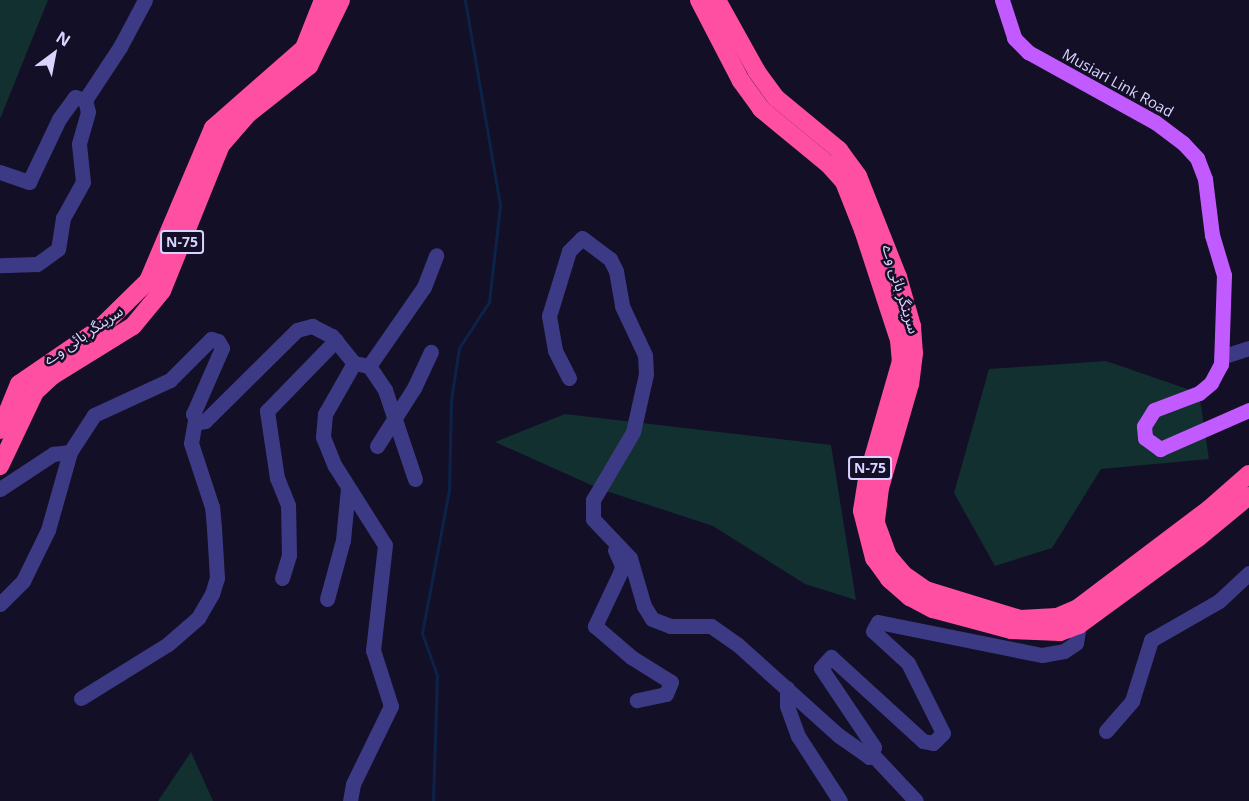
<!DOCTYPE html>
<meta charset="utf-8">
<style>
body{margin:0}
#map{position:relative;width:1249px;height:801px;overflow:hidden;background:#130f26;font-family:"Open Sans","Noto Sans Arabic",sans-serif}
div>[style]{position:absolute}
.green>*{inset:0;background:#12302f}
.stream>*{height:3px;margin:-1.5px;padding:0 1.5px;transform-origin:1.5px;border-radius:1.5px;background:#0c2248}
.minor>*{height:15px;margin:-7.5px;padding:0 7.5px;transform-origin:7.5px;border-radius:7.5px;background:#3d3a85}
.major>*{height:15px;margin:-7.5px;padding:0 7.5px;transform-origin:7.5px;border-radius:7.5px;background:#c25bff}
.highway>*{height:18px;margin:-9px;padding:0 9px;transform-origin:9px;border-radius:9px;background:#ff4fa3}
span{translate:-50% -50%;white-space:nowrap;text-align:center;line-height:1.15;-webkit-text-stroke:5px #130f26;paint-order:stroke}
.shield-label span{padding:2px 4px;background:#130f26;border:2px solid;border-radius:4px;-webkit-text-stroke-width:0}
.shield-label{font-size:14px;color:#d9d4ff;font-weight:700}
.street-label{font-size:15px;color:#d9d4ff}
.north{position:absolute;left:24px;top:24px;width:60px;height:60px;-webkit-text-stroke:4px #130f26;paint-order:stroke;rotate:32deg;font-size:16px;font-weight:700;line-height:24px;text-align:center;color:#d9d4ff}
.north::after{content:'';display:block;margin:auto;width:21px;height:27px;background:#d9d4ff;clip-path:polygon(50% 0,100% 100%,50% 72%,0 100%)}
</style>
<div id="map">
<div class="green">
<i style="clip-path:polygon(0 0,48px 0,0 119px)"></i>
<i style="clip-path:polygon(1106px 361px,1199px 393px,1209px 459px,1101px 469px,1052px 548px,995px 566px,954px 493px,989px 369px)"></i>
<i style="clip-path:polygon(565px 414px,831px 445px,856px 600px,805px 584px,713px 526px,600px 489px,495px 442px)"></i>
<i style="clip-path:polygon(191px 752px,213px 801px,158px 801px)"></i>
</div>
<div class="stream">
<i style="left:433px;top:801px;width:126px;rotate:-88.2deg"></i>
<i style="left:437px;top:675px;width:45px;rotate:-109.7deg"></i>
<i style="left:422px;top:633px;width:146px;rotate:-79.3deg"></i>
<i style="left:449px;top:490px;width:90px;rotate:-88.7deg"></i>
<i style="left:451px;top:400px;width:53px;rotate:-81.3deg"></i>
<i style="left:459px;top:348px;width:55px;rotate:-56.9deg"></i>
<i style="left:489px;top:302px;width:98px;rotate:-83.5deg"></i>
<i style="left:500px;top:205px;width:208px;rotate:-99.7deg"></i>
</div>
<div class="minor">
<i style="left:85px;top:100px;width:64px;rotate:-56.6deg"></i>
<i style="left:120px;top:47px;width:53px;rotate:-62deg"></i>
<i style="left:0;top:172px;width:31px;rotate:19deg"></i>
<i style="left:29px;top:182px;width:70px;rotate:-64.5deg"></i>
<i style="left:59px;top:119px;width:27px;rotate:-54deg"></i>
<i style="left:75px;top:97px;width:10px;rotate:17deg"></i>
<i style="left:85px;top:100px;width:12px;rotate:76deg"></i>
<i style="left:88px;top:112px;width:33px;rotate:106deg"></i>
<i style="left:79px;top:144px;width:38px;rotate:84deg"></i>
<i style="left:83px;top:182px;width:41px;rotate:119.1deg"></i>
<i style="left:63px;top:218px;width:31px;rotate:99deg"></i>
<i style="left:58px;top:249px;width:26px;rotate:144deg"></i>
<i style="left:37px;top:264px;width:37px;rotate:178deg"></i>
<i style="left:1221px;top:357px;width:29px;rotate:-18deg"></i>
<i style="left:354px;top:363px;width:15px;rotate:11deg"></i>
<i style="left:369px;top:366px;width:29px;rotate:56deg"></i>
<i style="left:385px;top:390px;width:94px;rotate:71.4deg"></i>
<i style="left:369px;top:366px;width:96px;rotate:-55.2deg"></i>
<i style="left:424px;top:287px;width:34px;rotate:-69deg"></i>
<i style="left:569px;top:378px;width:31px;rotate:-117deg"></i>
<i style="left:555px;top:350px;width:35px;rotate:-100deg"></i>
<i style="left:549px;top:316px;width:68px;rotate:-72.9deg"></i>
<i style="left:569px;top:251px;width:18px;rotate:-45deg"></i>
<i style="left:582px;top:238px;width:35px;rotate:37deg"></i>
<i style="left:610px;top:259px;width:13px;rotate:63deg"></i>
<i style="left:616px;top:271px;width:36px;rotate:80deg"></i>
<i style="left:622px;top:306px;width:54px;rotate:64.9deg"></i>
<i style="left:645px;top:355px;width:19px;rotate:87deg"></i>
<i style="left:646px;top:374px;width:59px;rotate:102.6deg"></i>
<i style="left:633px;top:432px;width:79px;rotate:120.5deg"></i>
<i style="left:593px;top:500px;width:19px;rotate:90deg"></i>
<i style="left:593px;top:519px;width:54px;rotate:46.5deg"></i>
<i style="left:630px;top:558px;width:50px;rotate:73.7deg"></i>
<i style="left:644px;top:606px;width:15px;rotate:58deg"></i>
<i style="left:652px;top:619px;width:19px;rotate:21deg"></i>
<i style="left:670px;top:626px;width:41px"></i>
<i style="left:711px;top:626px;width:32px;rotate:35deg"></i>
<i style="left:737px;top:644px;width:136px;rotate:42deg"></i>
<i style="left:838px;top:735px;width:38px;rotate:35deg"></i>
<i style="left:869px;top:757px;width:11px;rotate:-63deg"></i>
<i style="left:874px;top:747px;width:95px;rotate:-123.9deg"></i>
<i style="left:821px;top:668px;width:15px;rotate:-48deg"></i>
<i style="left:831px;top:657px;width:125px;rotate:42.4deg"></i>
<i style="left:923px;top:741px;width:10px;rotate:11deg"></i>
<i style="left:933px;top:743px;width:14px;rotate:-45deg"></i>
<i style="left:943px;top:733px;width:78px;rotate:-116.6deg"></i>
<i style="left:908px;top:663px;width:47px;rotate:-137.6deg"></i>
<i style="left:873px;top:631px;width:10px;rotate:-61deg"></i>
<i style="left:878px;top:622px;width:167px;rotate:11.4deg"></i>
<i style="left:1042px;top:655px;width:22px;rotate:-10deg"></i>
<i style="left:1064px;top:651px;width:14px;rotate:-34deg"></i>
<i style="left:1076px;top:643px;width:18px;rotate:-81deg"></i>
<i style="left:377px;top:446px;width:69px;rotate:-57.5deg"></i>
<i style="left:414px;top:388px;width:40px;rotate:-65deg"></i>
<i style="left:0;top:489px;width:64px;rotate:-33.4deg"></i>
<i style="left:53px;top:454px;width:17px;rotate:-7deg"></i>
<i style="left:70px;top:452px;width:44px;rotate:-57deg"></i>
<i style="left:94px;top:415px;width:84px;rotate:-24.7deg"></i>
<i style="left:170px;top:380px;width:58px;rotate:-45deg"></i>
<i style="left:211px;top:339px;width:7px;rotate:16deg"></i>
<i style="left:218px;top:341px;width:8px;rotate:60deg"></i>
<i style="left:222px;top:348px;width:72px;rotate:113.7deg"></i>
<i style="left:193px;top:414px;width:10px;rotate:53deg"></i>
<i style="left:199px;top:422px;width:6px;rotate:-9deg"></i>
<i style="left:205px;top:421px;width:129px;rotate:-44.7deg"></i>
<i style="left:297px;top:330px;width:16px;rotate:-15deg"></i>
<i style="left:312px;top:326px;width:22px;rotate:27deg"></i>
<i style="left:332px;top:336px;width:35px;rotate:51deg"></i>
<i style="left:354px;top:363px;width:59px;rotate:119.6deg"></i>
<i style="left:325px;top:414px;width:23px;rotate:95deg"></i>
<i style="left:323px;top:437px;width:31px;rotate:68deg"></i>
<i style="left:335px;top:466px;width:93px;rotate:57.7deg"></i>
<i style="left:385px;top:545px;width:106px;rotate:96.5deg"></i>
<i style="left:373px;top:650px;width:59px;rotate:72.2deg"></i>
<i style="left:391px;top:706px;width:87px;rotate:116deg"></i>
<i style="left:353px;top:784px;width:17px;rotate:100deg"></i>
<i style="left:615px;top:550px;width:17px;rotate:66deg"></i>
<i style="left:622px;top:566px;width:7px;rotate:106deg"></i>
<i style="left:620px;top:573px;width:59px;rotate:115.3deg"></i>
<i style="left:595px;top:626px;width:48px;rotate:40.7deg"></i>
<i style="left:631px;top:657px;width:47px;rotate:32deg"></i>
<i style="left:671px;top:682px;width:13px;rotate:113deg"></i>
<i style="left:666px;top:694px;width:30px;rotate:168deg"></i>
<i style="left:282px;top:578px;width:24px;rotate:-73deg"></i>
<i style="left:289px;top:555px;width:50px;rotate:-91.1deg"></i>
<i style="left:288px;top:505px;width:29px;rotate:-112deg"></i>
<i style="left:277px;top:478px;width:68px;rotate:-98.5deg"></i>
<i style="left:267px;top:411px;width:99px;rotate:-45.8deg"></i>
<i style="left:327px;top:599px;width:61px;rotate:-74.8deg"></i>
<i style="left:343px;top:540px;width:52px;rotate:-84.5deg"></i>
<i style="left:0;top:604px;width:33px;rotate:-45deg"></i>
<i style="left:23px;top:581px;width:57px;rotate:-63.9deg"></i>
<i style="left:48px;top:530px;width:81px;rotate:-74.2deg"></i>
<i style="left:787px;top:688px;width:18px;rotate:90deg"></i>
<i style="left:787px;top:706px;width:32px;rotate:70deg"></i>
<i style="left:798px;top:736px;width:77px;rotate:57.1deg"></i>
<i style="left:81px;top:698px;width:102px;rotate:-31.8deg"></i>
<i style="left:168px;top:644px;width:40px;rotate:-41deg"></i>
<i style="left:198px;top:618px;width:28px;rotate:-60deg"></i>
<i style="left:212px;top:594px;width:17px;rotate:-73deg"></i>
<i style="left:217px;top:578px;width:50px;rotate:-93.4deg"></i>
<i style="left:214px;top:528px;width:21px;rotate:-95deg"></i>
<i style="left:212px;top:507px;width:67px;rotate:-108.2deg"></i>
<i style="left:191px;top:443px;width:22px;rotate:-80deg"></i>
<i style="left:1106px;top:731px;width:40px;rotate:-49deg"></i>
<i style="left:1132px;top:701px;width:64px;rotate:-72.7deg"></i>
<i style="left:1151px;top:640px;width:78px;rotate:-29.8deg"></i>
<i style="left:1219px;top:601px;width:41px;rotate:-43deg"></i>
<i style="left:872px;top:754px;width:64px;rotate:46.9deg"></i>
</div>
<div class="major">
<i style="left:1002px;top:0;width:40px;rotate:72deg"></i>
<i style="left:1014px;top:38px;width:20px;rotate:45deg"></i>
<i style="left:1028px;top:52px;width:145px;rotate:28.9deg"></i>
<i style="left:1155px;top:122px;width:35px;rotate:37deg"></i>
<i style="left:1183px;top:143px;width:21px;rotate:47deg"></i>
<i style="left:1197px;top:158px;width:22px;rotate:69deg"></i>
<i style="left:1205px;top:179px;width:56px;rotate:82.9deg"></i>
<i style="left:1212px;top:235px;width:42px;rotate:73.3deg"></i>
<i style="left:1224px;top:275px;width:89px;rotate:91.9deg"></i>
<i style="left:1221px;top:364px;width:21px;rotate:118deg"></i>
<i style="left:1211px;top:383px;width:16px;rotate:140deg"></i>
<i style="left:1199px;top:393px;width:48px;rotate:159.3deg"></i>
<i style="left:1154px;top:410px;width:19px;rotate:122deg"></i>
<i style="left:1144px;top:426px;width:12px;rotate:85deg"></i>
<i style="left:1145px;top:438px;width:19px;rotate:36deg"></i>
<i style="left:1160px;top:449px;width:97px;rotate:-23.7deg"></i>
</div>
<div class="highway">
<i style="left:699px;top:0;width:91px;rotate:62.6deg"></i>
<i style="left:741px;top:81px;width:34px;rotate:54deg"></i>
<i style="left:761px;top:109px;width:87px;rotate:39.4deg"></i>
<i style="left:828px;top:164px;width:24px;rotate:48deg"></i>
<i style="left:844px;top:182px;width:52px;rotate:68.4deg"></i>
<i style="left:863px;top:230px;width:116px;rotate:71.9deg"></i>
<i style="left:899px;top:340px;width:21px;rotate:85deg"></i>
<i style="left:901px;top:361px;width:123px;rotate:106.1deg"></i>
<i style="left:867px;top:479px;width:32px;rotate:99deg"></i>
<i style="left:862px;top:511px;width:49px;rotate:75.7deg"></i>
<i style="left:874px;top:558px;width:26px;rotate:54deg"></i>
<i style="left:889px;top:579px;width:28px;rotate:41deg"></i>
<i style="left:910px;top:597px;width:26px;rotate:28deg"></i>
<i style="left:933px;top:609px;width:81px;rotate:15.1deg"></i>
<i style="left:1011px;top:630px;width:49px;rotate:2.3deg"></i>
<i style="left:1060px;top:632px;width:20px;rotate:-20deg"></i>
<i style="left:1079px;top:625px;width:147px;rotate:-36.2deg"></i>
<i style="left:1198px;top:538px;width:66px;rotate:-39.5deg"></i>
<i style="left:717px;top:0;width:82px;rotate:60.9deg"></i>
<i style="left:757px;top:72px;width:32px;rotate:54deg"></i>
<i style="left:776px;top:98px;width:82px;rotate:39.5deg"></i>
<i style="left:839px;top:150px;width:32px;rotate:54deg"></i>
<i style="left:858px;top:176px;width:109px;rotate:68.4deg"></i>
<i style="left:898px;top:277px;width:51px;rotate:74.1deg"></i>
<i style="left:912px;top:326px;width:27px;rotate:86deg"></i>
<i style="left:914px;top:353px;width:31px;rotate:97deg"></i>
<i style="left:910px;top:384px;width:108px;rotate:106.1deg"></i>
<i style="left:880px;top:488px;width:35px;rotate:97deg"></i>
<i style="left:876px;top:523px;width:35px;rotate:70deg"></i>
<i style="left:888px;top:556px;width:23px;rotate:50deg"></i>
<i style="left:903px;top:574px;width:28px;rotate:35deg"></i>
<i style="left:926px;top:590px;width:98px;rotate:17.1deg"></i>
<i style="left:1020px;top:619px;width:37px;rotate:-3deg"></i>
<i style="left:1057px;top:617px;width:23px;rotate:-23deg"></i>
<i style="left:1078px;top:608px;width:164px;rotate:-37.1deg"></i>
<i style="left:1209px;top:509px;width:53px;rotate:-41.2deg"></i>
<i style="left:0;top:430px;width:50px;rotate:-67.6deg"></i>
<i style="left:19px;top:384px;width:96px;rotate:-34.4deg"></i>
<i style="left:98px;top:330px;width:70px;rotate:-44.4deg"></i>
<i style="left:148px;top:281px;width:166px;rotate:-67deg"></i>
<i style="left:213px;top:128px;width:121px;rotate:-41.3deg"></i>
<i style="left:304px;top:48px;width:52px;rotate:-68.4deg"></i>
<i style="left:0;top:466px;width:82px;rotate:-64.7deg"></i>
<i style="left:35px;top:392px;width:23px;rotate:-43deg"></i>
<i style="left:52px;top:376px;width:95px;rotate:-31.7deg"></i>
<i style="left:133px;top:326px;width:45px;rotate:-50.4deg"></i>
<i style="left:162px;top:291px;width:157px;rotate:-68deg"></i>
<i style="left:221px;top:145px;width:41px;rotate:-48.9deg"></i>
<i style="left:248px;top:114px;width:78px;rotate:-38.2deg"></i>
<i style="left:309px;top:66px;width:73px;rotate:-64.1deg"></i>
</div>
<div class="shield-label">
<span style="left:182px;top:242px">N-75</span>
<span style="left:870px;top:468px">N-75</span>
</div>
<div class="street-label">
<span style="left:1118px;top:83px;rotate:29deg">Musiari Link Road</span>
<span style="left:901px;top:289px;rotate:73deg">سرینگر ہائی وے</span>
<span style="left:83px;top:335px;rotate:-34deg">سرینگر ہائی وے</span>
</div>
<div class="north">N</div>
</div>
